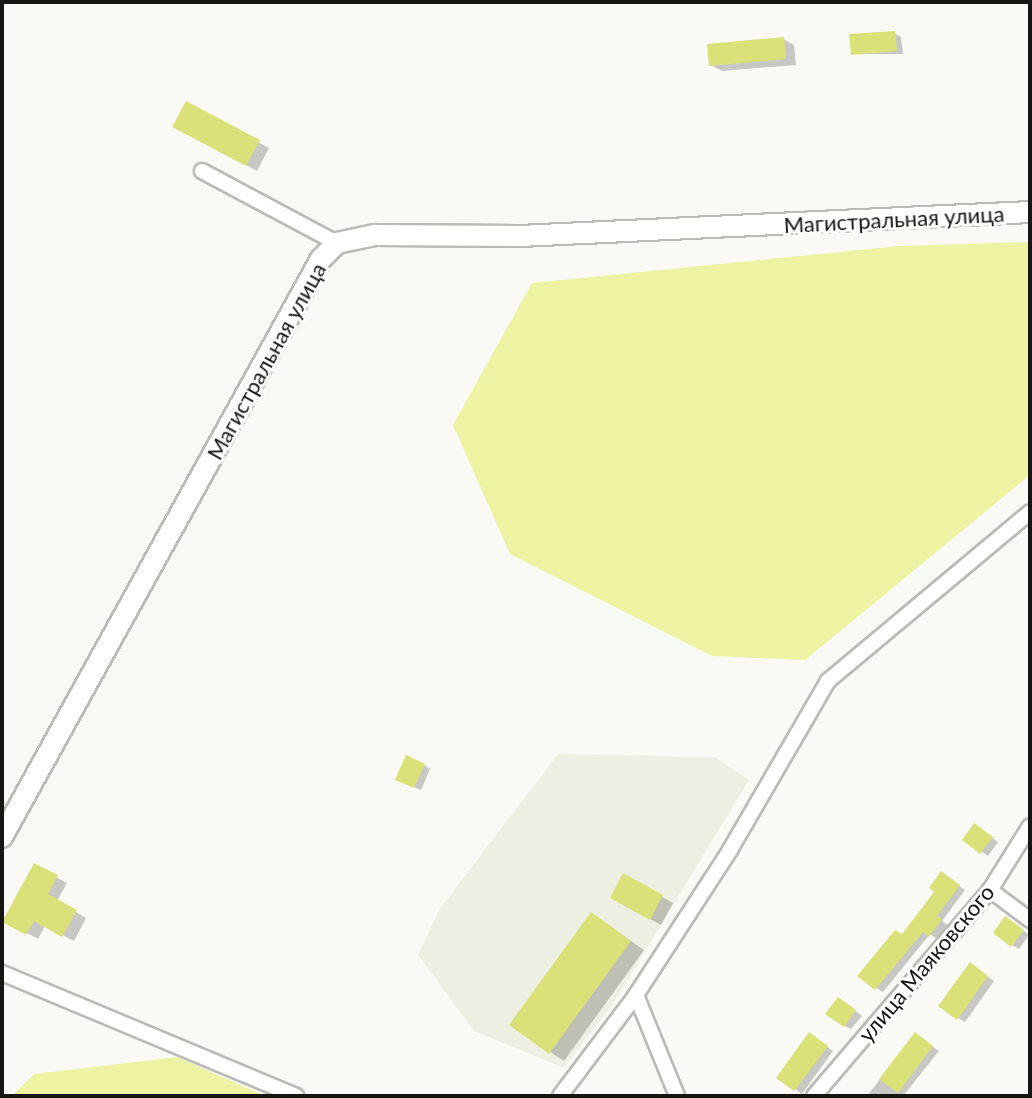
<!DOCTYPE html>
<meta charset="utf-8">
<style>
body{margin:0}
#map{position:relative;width:1032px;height:1098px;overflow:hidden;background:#f9faf5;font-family:Lato,sans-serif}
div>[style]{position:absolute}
.built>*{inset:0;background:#eeefe3}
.green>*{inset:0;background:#edf3a3}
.shadow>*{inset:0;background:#0003}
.building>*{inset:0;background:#dbe179}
.roads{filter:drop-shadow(2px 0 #babab6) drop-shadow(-2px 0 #babab6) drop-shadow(0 2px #babab6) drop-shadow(0 -2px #babab6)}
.street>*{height:14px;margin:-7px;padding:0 7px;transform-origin:7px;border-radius:7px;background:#fff}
.secondary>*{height:20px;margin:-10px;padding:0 10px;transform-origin:10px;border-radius:10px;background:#fff}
span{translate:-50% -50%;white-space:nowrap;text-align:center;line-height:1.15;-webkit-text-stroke:6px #fff;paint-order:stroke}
.street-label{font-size:22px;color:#151514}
.frame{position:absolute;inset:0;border:4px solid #151514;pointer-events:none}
</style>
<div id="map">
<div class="built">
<i style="clip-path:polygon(558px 754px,715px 757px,749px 780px,613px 1004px,564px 1068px,474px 1031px,418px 955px,439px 910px)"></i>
</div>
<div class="green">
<i style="clip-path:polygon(1030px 242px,1030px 475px,805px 660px,712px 656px,510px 554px,453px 425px,532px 283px,899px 246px)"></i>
<i style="clip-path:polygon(177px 1057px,265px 1096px,12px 1096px,34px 1074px)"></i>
</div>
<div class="shadow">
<i style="clip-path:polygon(894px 33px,901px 37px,903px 54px,853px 54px)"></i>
<i style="clip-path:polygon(783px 39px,794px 45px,796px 65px,722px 71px,711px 65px)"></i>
<i style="clip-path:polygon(187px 104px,269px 148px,257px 171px,175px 126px)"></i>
<i style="clip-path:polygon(424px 765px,430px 769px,421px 790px,404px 783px)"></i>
<i style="clip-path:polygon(982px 830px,998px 842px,988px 856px,965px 840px)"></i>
<i style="clip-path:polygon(35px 866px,67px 883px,57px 901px,86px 918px,74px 941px,45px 926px,38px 939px,5px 921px)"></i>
<i style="clip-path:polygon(624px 876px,673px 903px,661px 925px,612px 898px)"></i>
<i style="clip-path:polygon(948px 878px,965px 890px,942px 921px,948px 925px,937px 939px,930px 934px,883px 992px,876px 988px,903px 936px)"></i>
<i style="clip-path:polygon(592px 914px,644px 950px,564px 1061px,550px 1052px)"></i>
<i style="clip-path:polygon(1013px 922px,1029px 935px,1019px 949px,1012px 945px)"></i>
<i style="clip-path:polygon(977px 969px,994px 981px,965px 1022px,958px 1018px)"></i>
<i style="clip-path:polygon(845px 1003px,862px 1016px,851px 1029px,845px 1026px)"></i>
<i style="clip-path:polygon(915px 1034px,939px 1051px,903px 1096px,867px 1096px)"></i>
<i style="clip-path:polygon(816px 1039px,833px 1051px,802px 1094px,779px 1077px)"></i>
</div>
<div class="building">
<i style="clip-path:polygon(895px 31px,897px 51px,851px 55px,849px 34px)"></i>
<i style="clip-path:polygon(784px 37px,786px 59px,709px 66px,707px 44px)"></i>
<i style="clip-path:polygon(186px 101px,260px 140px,246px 166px,172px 127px)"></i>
<i style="clip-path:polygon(406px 755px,425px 764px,414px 788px,395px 780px)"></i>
<i style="clip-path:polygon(974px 823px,993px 837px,980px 854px,962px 840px)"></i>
<i style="clip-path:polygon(34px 863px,58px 875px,48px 894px,77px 910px,62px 937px,34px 921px,26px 935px,2px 922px)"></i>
<i style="clip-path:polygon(941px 871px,960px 885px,937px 916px,942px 919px,929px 937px,923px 932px,875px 990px,857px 976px,895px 930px,902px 934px,934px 892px,929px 888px)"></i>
<i style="clip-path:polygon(623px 873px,663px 895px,650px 920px,610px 898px)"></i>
<i style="clip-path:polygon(591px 912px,631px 941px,549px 1054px,509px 1025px)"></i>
<i style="clip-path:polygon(1005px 916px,1024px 930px,1011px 947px,993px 933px)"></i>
<i style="clip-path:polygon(970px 962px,988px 976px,957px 1020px,938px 1006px)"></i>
<i style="clip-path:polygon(838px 997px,856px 1010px,844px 1027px,825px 1014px)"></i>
<i style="clip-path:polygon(809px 1032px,828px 1046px,794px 1091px,776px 1078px)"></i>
<i style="clip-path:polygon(915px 1032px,933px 1046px,898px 1093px,879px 1079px)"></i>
</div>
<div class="roads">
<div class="street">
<i style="left:202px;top:171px;width:153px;rotate:28.1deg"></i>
<i style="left:990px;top:890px;width:50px;rotate:36.9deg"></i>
<i style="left:2px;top:973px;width:319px;rotate:22.7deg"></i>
<i style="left:560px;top:1096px;width:126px;rotate:-53deg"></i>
<i style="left:677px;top:1096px;width:109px;rotate:-112.1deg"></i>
<i style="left:636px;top:995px;width:173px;rotate:-57deg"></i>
<i style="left:730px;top:850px;width:195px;rotate:-59.9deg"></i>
<i style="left:828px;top:681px;width:263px;rotate:-39.9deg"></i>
<i style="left:814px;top:1096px;width:271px;rotate:-49.5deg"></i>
<i style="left:990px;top:890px;width:75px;rotate:-58deg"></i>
</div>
<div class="secondary">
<i style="left:2px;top:837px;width:660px;rotate:-61.11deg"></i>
<i style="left:321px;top:259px;width:23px;rotate:-45deg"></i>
<i style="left:337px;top:243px;width:39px;rotate:-12deg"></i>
<i style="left:375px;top:235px;width:145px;rotate:0.4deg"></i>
<i style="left:520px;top:236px;width:511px;rotate:-2.69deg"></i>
</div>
</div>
<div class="street-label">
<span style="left:894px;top:219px;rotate:-3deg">Магистральная улица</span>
<span style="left:266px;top:361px;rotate:-61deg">Магистральная улица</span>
<span style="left:926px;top:963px;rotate:-50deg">улица Маяковского</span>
</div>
<div class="frame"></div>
</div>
